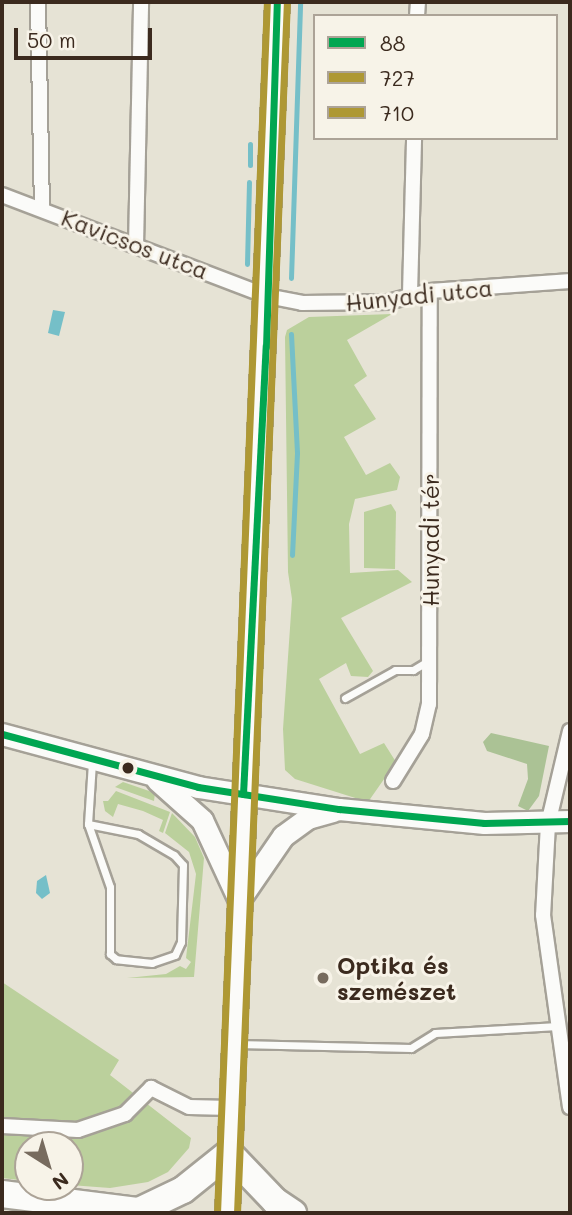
<!DOCTYPE html>
<meta charset="utf-8">
<style>
body{margin:0}
#map{position:relative;width:572px;height:1215px;overflow:hidden;background:#e6e3d5;font-family:Mali,sans-serif}
div>[style]{position:absolute}
.green>*{inset:0;background:#bbd09c}
.forest>*{inset:0;background:#abc295}
.water>*{inset:0;background:#75bfc8}
.stream>*{height:5px;margin:-2.5px;padding:0 2.5px;transform-origin:2.5px;border-radius:2.5px;background:#75bfc8}
.roads{filter:drop-shadow(2px 0 #a5a197) drop-shadow(-2px 0 #a5a197) drop-shadow(0 2px #a5a197) drop-shadow(0 -2px #a5a197)}
.lane>*{height:7px;margin:-3.5px;padding:0 3.5px;transform-origin:3.5px;border-radius:3.5px;background:#fbfbf9}
.street>*{height:14px;margin:-7px;padding:0 7px;transform-origin:7px;border-radius:7px;background:#fbfbf9}
.secondary>*{height:21px;margin:-10.5px;padding:0 10.5px;transform-origin:10.5px;border-radius:10.5px;background:#fbfbf9}
.primary>*{height:23px;margin:-11.5px;padding:0 11.5px;transform-origin:11.5px;border-radius:11.5px;background:#fbfbf9}
.highway>*{height:26px;margin:-13px;padding:0 13px;transform-origin:13px;border-radius:13px;background:#fbfbf9}
.bus-1>*{height:7px;margin:-3.5px;padding:0 3.5px;transform-origin:3.5px;border-radius:3.5px;background:#00a651}
.bus-2>*{height:7px;margin:-3.5px;padding:0 3.5px;transform-origin:3.5px;border-radius:3.5px;background:#ae9834}
.bus-3>*{height:7px;margin:-3.5px;padding:0 3.5px;transform-origin:3.5px;border-radius:3.5px;background:#ae9834}
.dots>*{width:19px;height:19px;translate:-50% -50%;box-sizing:border-box;border:4px solid #f7f3e8;border-radius:50%}
span{translate:-50% -50%;white-space:nowrap;text-align:center;line-height:1.15;-webkit-text-stroke:6px #f7f3e8;paint-order:stroke}
.street-label{font-size:23px;color:#3b2a1e}
.poi-label{font-size:23px;color:#3b2a1e;font-weight:700}
.left{translate:0 -50%;text-align:left}
.frame{position:absolute;inset:0;border:4px solid #3b2a1e;pointer-events:none}
.legend{position:absolute;left:313px;top:14px;width:245px;height:126px;box-sizing:border-box;background:#f7f3e8;border:2px solid #aca397;margin:0;padding:9px 12px;list-style:none;font-size:21px;color:#3b2a1e}
.legend li{display:flex;align-items:center;gap:14px;height:35px}
.legend b{width:35px;border:2px solid #aca397}
.north{position:absolute;left:14px;top:1131px;width:70px;height:70px;box-sizing:border-box;background:#f7f3e8;border:2px solid #aca397;border-radius:50%;rotate:143deg;font-size:19px;font-weight:700;line-height:28px;text-align:center;color:#3b2a1e}
.north::after{content:'';display:block;margin:auto;width:24px;height:32px;background:#776b5e;clip-path:polygon(50% 0,100% 100%,50% 72%,0 100%)}
.scale{position:absolute;left:14px;top:28px;width:138px;height:32px;box-sizing:border-box;border:4px solid #3b2a1e;border-top:0;padding-left:9px;font-size:21px;line-height:24px;white-space:nowrap;color:#3b2a1e;-webkit-text-stroke:5px #f7f3e8;paint-order:stroke}
</style>
<div id="map">
<div class="green">
<i style="clip-path:polygon(392px 314px,347px 340px,367px 376px,354px 385px,376px 419px,344px 437px,366px 475px,390px 463px,400px 477px,397px 490px,355px 499px,349px 524px,350px 573px,398px 570px,412px 582px,341px 618px,373px 671px,368px 677px,351px 676px,346px 663px,319px 679px,360px 754px,384px 743px,396px 762px,368px 802px,295px 779px,285px 770px,283px 729px,292px 599px,288px 572px,285px 337px,287px 330px,309px 317px)"></i>
<i style="clip-path:polygon(391px 504px,396px 512px,395px 569px,364px 568px,364px 512px)"></i>
<i style="clip-path:polygon(123px 782px,155px 793px,154px 801px,115px 787px)"></i>
<i style="clip-path:polygon(116px 791px,170px 812px,163px 833px,159px 831px,163px 820px,143px 811px,118px 804px,113px 817px,105px 811px,103px 801px,108px 801px)"></i>
<i style="clip-path:polygon(172px 813px,195px 837px,204px 858px,194px 977px,127px 978px,166px 974px,180px 966px,186px 969px,191px 962px,186px 958px,196px 874px,189px 852px,165px 833px)"></i>
<i style="clip-path:polygon(2px 982px,119px 1060px,110px 1075px,191px 1138px,189px 1148px,168px 1172px,148px 1182px,110px 1188px,70px 1185px,70px 1145px,28px 1145px,28px 1181px,2px 1178px)"></i>
</div>
<div class="forest">
<i style="clip-path:polygon(491px 733px,549px 746px,539px 796px,528px 811px,518px 806px,528px 779px,527px 764px,487px 751px,483px 742px)"></i>
</div>
<div class="water">
<i style="clip-path:polygon(53px 310px,65px 312px,59px 336px,48px 333px)"></i>
<i style="clip-path:polygon(46px 875px,50px 893px,42px 899px,36px 893px,37px 881px)"></i>
</div>
<div class="stream">
<i style="left:250px;top:165px;width:21px;rotate:-90deg"></i>
<i style="left:247px;top:264px;width:82px;rotate:-88.6deg"></i>
<i style="left:291px;top:278px;width:276px;rotate:-88.1deg"></i>
<i style="left:291px;top:334px;width:119px;rotate:87.1deg"></i>
<i style="left:297px;top:453px;width:102px;rotate:92.8deg"></i>
</div>
<div class="roads">
<div class="lane">
<i style="left:345px;top:698px;width:57px;rotate:-29.2deg"></i>
<i style="left:395px;top:670px;width:18px"></i>
<i style="left:413px;top:670px;width:17px;rotate:-31deg"></i>
<i style="left:88px;top:824px;width:51px;rotate:11.3deg"></i>
<i style="left:138px;top:834px;width:42px;rotate:30.3deg"></i>
<i style="left:174px;top:855px;width:13px;rotate:48deg"></i>
<i style="left:183px;top:865px;width:77px;rotate:91.5deg"></i>
<i style="left:181px;top:942px;width:14px;rotate:115deg"></i>
<i style="left:175px;top:955px;width:24px;rotate:161deg"></i>
<i style="left:152px;top:963px;width:36px;rotate:-174deg"></i>
<i style="left:116px;top:959px;width:8px;rotate:-140deg"></i>
<i style="left:110px;top:954px;width:67px;rotate:-90deg"></i>
<i style="left:110px;top:887px;width:67px;rotate:-109.2deg"></i>
<i style="left:88px;top:824px;width:62px;rotate:-86.3deg"></i>
<i style="left:237px;top:1044px;width:174px;rotate:1.3deg"></i>
<i style="left:411px;top:1048px;width:28px;rotate:-32deg"></i>
<i style="left:435px;top:1033px;width:123px;rotate:-3.3deg"></i>
</div>
<div class="street">
<i style="left:38px;top:2px;width:206px;rotate:88.9deg"></i>
<i style="left:417px;top:16px;width:14px;rotate:-86deg"></i>
<i style="left:2px;top:195px;width:284px;rotate:20.9deg"></i>
<i style="left:267px;top:296px;width:36px;rotate:11deg"></i>
<i style="left:302px;top:303px;width:86px;rotate:-0.7deg"></i>
<i style="left:388px;top:302px;width:43px;rotate:-14.7deg"></i>
<i style="left:430px;top:291px;width:140px;rotate:-4.1deg"></i>
<i style="left:136px;top:246px;width:244px;rotate:-88.8deg"></i>
<i style="left:410px;top:294px;width:156px;rotate:-88.5deg"></i>
<i style="left:570px;top:731px;width:96px;rotate:103.3deg"></i>
<i style="left:548px;top:824px;width:91px;rotate:93.1deg"></i>
<i style="left:543px;top:915px;width:194px;rotate:82deg"></i>
<i style="left:393px;top:781px;width:55px;rotate:-58.3deg"></i>
<i style="left:422px;top:734px;width:31px;rotate:-77deg"></i>
<i style="left:429px;top:704px;width:413px;rotate:-89.9deg"></i>
<i style="left:2px;top:1126px;width:76px;rotate:3deg"></i>
<i style="left:78px;top:1130px;width:50px;rotate:-18.8deg"></i>
<i style="left:125px;top:1114px;width:37px;rotate:-45deg"></i>
<i style="left:151px;top:1088px;width:42px;rotate:26.6deg"></i>
<i style="left:189px;top:1107px;width:42px;rotate:1.4deg"></i>
</div>
<div class="secondary">
<i style="left:2px;top:734px;width:203px;rotate:15.1deg"></i>
<i style="left:198px;top:787px;width:143px;rotate:8.9deg"></i>
<i style="left:339px;top:809px;width:146px;rotate:5.5deg"></i>
<i style="left:484px;top:823px;width:86px;rotate:-1.3deg"></i>
<i style="left:157px;top:780px;width:60px;rotate:41.6deg"></i>
<i style="left:202px;top:820px;width:88px;rotate:65.2deg"></i>
<i style="left:239px;top:900px;width:78px;rotate:-55.5deg"></i>
<i style="left:283px;top:836px;width:31px;rotate:-36deg"></i>
<i style="left:308px;top:818px;width:26px;rotate:-16deg"></i>
</div>
<div class="primary">
<i style="left:227px;top:1213px;width:1212px;rotate:-87.64deg"></i>
</div>
<div class="highway">
<i style="left:2px;top:1194px;width:154px;rotate:7.1deg"></i>
<i style="left:141px;top:1210px;width:47px;rotate:-25.5deg"></i>
<i style="left:183px;top:1190px;width:59px;rotate:-38.8deg"></i>
<i style="left:229px;top:1153px;width:66px;rotate:46.2deg"></i>
<i style="left:275px;top:1201px;width:22px;rotate:34deg"></i>
</div>
</div>
<div class="bus-1">
<i style="left:2px;top:734px;width:203px;rotate:15.1deg"></i>
<i style="left:198px;top:787px;width:143px;rotate:8.9deg"></i>
<i style="left:339px;top:809px;width:146px;rotate:5.5deg"></i>
<i style="left:484px;top:823px;width:86px;rotate:-1.3deg"></i>
<i style="left:243px;top:794px;width:448px;rotate:-87.1deg"></i>
<i style="left:266px;top:347px;width:345px;rotate:-88.2deg"></i>
</div>
<div class="bus-2">
<i style="left:237px;top:1213px;width:1212px;rotate:-87.64deg"></i>
</div>
<div class="bus-3">
<i style="left:217px;top:1213px;width:1212px;rotate:-87.64deg"></i>
</div>
<div class="dots">
<i style="left:128px;top:768px;background:#3b2a1e"></i>
<i style="left:323px;top:978px;background:#776b5e"></i>
</div>
<div class="street-label">
<span style="left:135px;top:244px;rotate:21deg">Kavicsos utca</span>
<span style="left:419px;top:295px;rotate:-6deg">Hunyadi utca</span>
<span style="left:430px;top:540px;rotate:-90deg">Hunyadi tér</span>
</div>
<div class="poi-label">
<span class="left" style="left:337px;top:978px">Optika és<br>szemészet</span>
</div>
<div class="frame"></div>
<ul class="legend">
<li><b style="height:9px;background:#00a651"></b>88</li>
<li><b style="height:9px;background:#ae9834"></b>727</li>
<li><b style="height:9px;background:#ae9834"></b>710</li>
</ul>
<div class="north">N</div>
<div class="scale">50 m</div>
</div>
